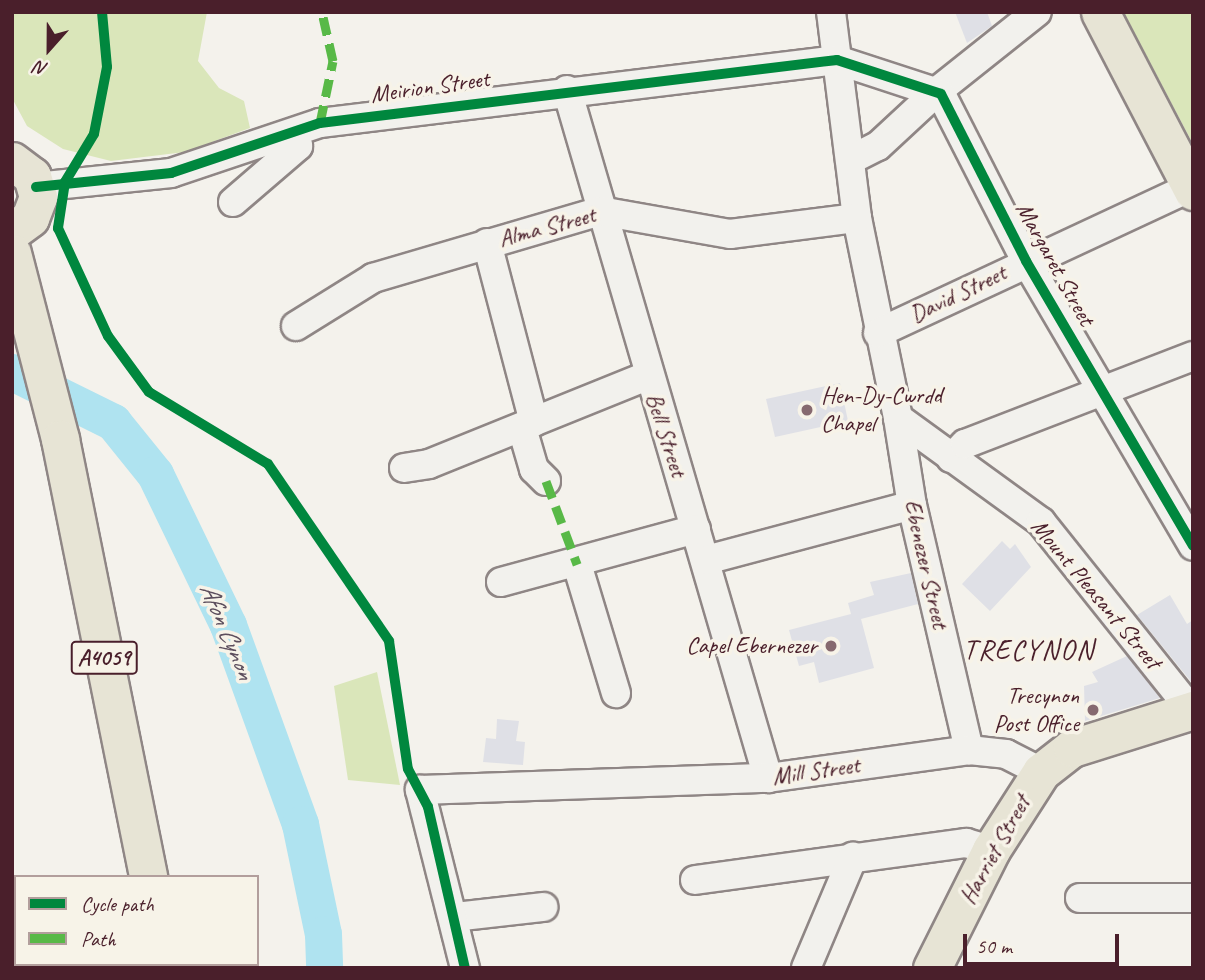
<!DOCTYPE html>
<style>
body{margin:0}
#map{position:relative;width:1205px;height:980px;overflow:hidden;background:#f4f2ec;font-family:Caveat,sans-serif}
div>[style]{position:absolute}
.green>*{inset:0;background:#dae6ba}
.river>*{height:37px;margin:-18.5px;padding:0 18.5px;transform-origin:18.5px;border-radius:18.5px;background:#afe3f0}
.building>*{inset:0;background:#dfe0e6}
.roads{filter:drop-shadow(2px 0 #8f8685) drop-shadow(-2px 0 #8f8685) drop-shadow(0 2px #8f8685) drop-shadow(0 -2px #8f8685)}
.minor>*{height:28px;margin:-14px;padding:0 14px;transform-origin:14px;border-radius:14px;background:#f2f1ed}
.major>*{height:37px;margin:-18.5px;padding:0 18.5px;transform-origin:18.5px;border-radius:18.5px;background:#e7e4d5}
.quiet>*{height:9px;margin-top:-4.5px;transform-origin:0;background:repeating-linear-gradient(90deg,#58b947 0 18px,transparent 0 27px)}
.cycleway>*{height:10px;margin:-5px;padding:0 5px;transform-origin:5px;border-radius:5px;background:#00873e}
.dots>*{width:19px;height:19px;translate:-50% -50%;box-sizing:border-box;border:4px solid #f7f3e8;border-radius:50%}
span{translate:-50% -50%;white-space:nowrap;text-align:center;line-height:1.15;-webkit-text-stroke:7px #f7f3e8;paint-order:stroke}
.shield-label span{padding:2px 5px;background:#f7f3e8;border:2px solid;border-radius:5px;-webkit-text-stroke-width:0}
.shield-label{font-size:23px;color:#4a1f2b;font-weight:700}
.street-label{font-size:24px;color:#4a1f2b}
.poi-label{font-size:24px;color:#4a1f2b}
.left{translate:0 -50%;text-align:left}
.right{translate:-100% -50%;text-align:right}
.water-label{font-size:26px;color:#5c4e5d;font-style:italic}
.quarter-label{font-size:28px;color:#4a1f2b;letter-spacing:2px}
.frame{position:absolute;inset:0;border:14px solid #4a1f2b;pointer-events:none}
.legend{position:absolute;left:14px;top:875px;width:245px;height:91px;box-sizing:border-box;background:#f7f3e8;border:2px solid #b29e9c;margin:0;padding:9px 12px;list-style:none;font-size:21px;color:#4a1f2b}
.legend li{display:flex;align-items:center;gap:14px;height:35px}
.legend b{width:35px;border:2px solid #b29e9c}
.north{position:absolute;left:14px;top:14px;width:70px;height:70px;-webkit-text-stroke:5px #f7f3e8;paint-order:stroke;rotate:201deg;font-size:19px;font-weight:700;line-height:28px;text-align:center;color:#4a1f2b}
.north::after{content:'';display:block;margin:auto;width:24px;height:32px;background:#4a1f2b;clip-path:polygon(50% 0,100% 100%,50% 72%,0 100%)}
.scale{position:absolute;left:963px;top:934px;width:156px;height:32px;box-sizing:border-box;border:4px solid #4a1f2b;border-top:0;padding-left:9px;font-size:21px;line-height:24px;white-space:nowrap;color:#4a1f2b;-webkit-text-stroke:5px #f7f3e8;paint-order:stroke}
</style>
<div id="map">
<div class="green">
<i style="clip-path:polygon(12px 12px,207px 12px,198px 61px,219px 88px,244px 101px,250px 128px,185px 152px,111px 161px,63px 149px,27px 126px,12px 98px)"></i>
<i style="clip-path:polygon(1123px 12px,1193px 12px,1193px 144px,1126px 17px)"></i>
<i style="clip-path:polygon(377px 672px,400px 785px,348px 780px,334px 686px)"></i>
</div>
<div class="river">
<i style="left:12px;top:372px;width:113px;rotate:26.3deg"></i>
<i style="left:113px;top:422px;width:67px;rotate:51.1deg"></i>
<i style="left:155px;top:474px;width:168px;rotate:64.2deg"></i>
<i style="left:228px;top:625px;width:212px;rotate:70.1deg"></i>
<i style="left:300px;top:824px;width:112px;rotate:78.2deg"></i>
<i style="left:323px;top:934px;width:34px;rotate:88deg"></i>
</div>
<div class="building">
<i style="clip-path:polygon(955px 12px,987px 12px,992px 26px,967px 43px)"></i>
<i style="clip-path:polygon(840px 383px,848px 421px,775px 437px,766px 399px)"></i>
<i style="clip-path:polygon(1002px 541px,1010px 549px,1015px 544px,1031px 567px,990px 611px,962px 584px)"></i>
<i style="clip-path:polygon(911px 573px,918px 604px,861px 619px,874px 668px,819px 683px,814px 662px,799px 666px,789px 630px,851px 614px,848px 603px,874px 595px,870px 582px)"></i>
<i style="clip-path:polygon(1170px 595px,1187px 624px,1193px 620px,1193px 684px,1137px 615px)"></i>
<i style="clip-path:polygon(1127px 656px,1160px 698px,1085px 721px,1084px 686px,1098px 682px,1092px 672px)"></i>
<i style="clip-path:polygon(497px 719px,519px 721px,516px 741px,525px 742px,523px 765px,483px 762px,486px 738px,496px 739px)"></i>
</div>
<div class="roads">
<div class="minor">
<i style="left:831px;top:12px;width:208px;rotate:82.8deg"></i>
<i style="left:857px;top:218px;width:204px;rotate:78.4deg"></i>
<i style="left:898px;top:418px;width:177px;rotate:36deg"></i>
<i style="left:1041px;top:522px;width:242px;rotate:51.4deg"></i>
<i style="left:567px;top:90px;width:717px;rotate:73.71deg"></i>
<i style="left:850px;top:160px;width:31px;rotate:-27deg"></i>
<i style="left:878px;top:146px;width:78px;rotate:-42.9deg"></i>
<i style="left:935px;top:93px;width:130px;rotate:-38.5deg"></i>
<i style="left:36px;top:187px;width:136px;rotate:-5.9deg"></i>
<i style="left:171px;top:173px;width:157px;rotate:-18.6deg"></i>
<i style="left:320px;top:123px;width:521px;rotate:-6.95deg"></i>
<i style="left:837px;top:60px;width:109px;rotate:18.1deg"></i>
<i style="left:941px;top:94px;width:187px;rotate:63deg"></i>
<i style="left:1026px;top:261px;width:330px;rotate:59.6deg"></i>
<i style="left:233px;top:202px;width:86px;rotate:-40.7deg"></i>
<i style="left:298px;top:146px;width:14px;rotate:-102deg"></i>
<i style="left:487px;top:243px;width:185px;rotate:75.3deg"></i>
<i style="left:296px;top:326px;width:91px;rotate:-31.9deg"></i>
<i style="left:373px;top:278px;width:237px;rotate:-16.4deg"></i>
<i style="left:600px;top:211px;width:132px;rotate:10deg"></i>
<i style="left:730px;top:234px;width:128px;rotate:-7.2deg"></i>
<i style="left:878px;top:333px;width:345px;rotate:-25deg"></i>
<i style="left:898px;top:418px;width:88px;rotate:80.9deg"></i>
<i style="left:912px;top:505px;width:252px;rotate:76.9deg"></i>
<i style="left:522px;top:428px;width:43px;rotate:73.7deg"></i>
<i style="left:534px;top:469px;width:17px;rotate:45deg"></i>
<i style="left:951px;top:458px;width:20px;rotate:-45deg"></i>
<i style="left:965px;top:444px;width:244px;rotate:-21.1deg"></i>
<i style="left:404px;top:468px;width:25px;rotate:-9deg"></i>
<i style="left:429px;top:464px;width:235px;rotate:-22deg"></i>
<i style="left:706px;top:560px;width:213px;rotate:-14.9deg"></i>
<i style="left:577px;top:564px;width:135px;rotate:73.2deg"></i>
<i style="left:501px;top:582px;width:202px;rotate:-15.2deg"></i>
<i style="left:695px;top:880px;width:274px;rotate:-7.8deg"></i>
<i style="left:966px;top:843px;width:26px;rotate:16deg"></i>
<i style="left:1080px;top:898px;width:113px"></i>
<i style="left:454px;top:917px;width:90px;rotate:-6.4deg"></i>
<i style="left:465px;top:968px;width:184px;rotate:-104.2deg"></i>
<i style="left:420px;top:790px;width:348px;rotate:-2deg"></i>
<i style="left:768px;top:778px;width:203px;rotate:-7.9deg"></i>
<i style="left:969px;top:750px;width:37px;rotate:6deg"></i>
<i style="left:1006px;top:754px;width:39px;rotate:27deg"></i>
<i style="left:806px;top:968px;width:121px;rotate:-67.1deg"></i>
</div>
<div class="major">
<i style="left:1100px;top:12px;width:202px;rotate:62.5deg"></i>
<i style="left:12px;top:161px;width:25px;rotate:37deg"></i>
<i style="left:32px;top:176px;width:22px;rotate:74deg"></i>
<i style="left:38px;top:197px;width:22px;rotate:111deg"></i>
<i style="left:30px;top:218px;width:22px;rotate:144deg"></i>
<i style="left:12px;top:253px;width:192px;rotate:75.5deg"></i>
<i style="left:60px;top:439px;width:447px;rotate:78.6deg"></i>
<i style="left:166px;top:964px;width:4px;rotate:76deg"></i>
<i style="left:932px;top:968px;width:132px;rotate:-63.4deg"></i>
<i style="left:991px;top:850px;width:93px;rotate:-57.3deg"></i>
<i style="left:1041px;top:772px;width:39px;rotate:-38deg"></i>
<i style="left:1072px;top:748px;width:127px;rotate:-17.4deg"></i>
</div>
</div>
<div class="quiet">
<i style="left:320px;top:123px;width:63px;rotate:-78.2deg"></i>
<i style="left:333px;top:61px;width:50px;rotate:-102.7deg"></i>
<i style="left:546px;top:481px;width:89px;rotate:69.5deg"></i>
</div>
<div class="cycleway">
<i style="left:102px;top:12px;width:55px;rotate:84.8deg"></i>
<i style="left:107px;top:67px;width:68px;rotate:101deg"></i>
<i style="left:94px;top:134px;width:56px;rotate:121.1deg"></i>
<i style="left:65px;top:182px;width:47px;rotate:98.7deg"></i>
<i style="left:58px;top:228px;width:119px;rotate:65.2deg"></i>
<i style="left:108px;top:336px;width:69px;rotate:53.8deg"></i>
<i style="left:149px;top:392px;width:139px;rotate:31.2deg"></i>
<i style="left:268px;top:464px;width:214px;rotate:55.6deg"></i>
<i style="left:389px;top:641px;width:129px;rotate:81.6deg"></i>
<i style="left:408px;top:769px;width:43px;rotate:62.2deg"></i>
<i style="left:428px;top:807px;width:165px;rotate:77.1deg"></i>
<i style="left:36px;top:187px;width:136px;rotate:-5.9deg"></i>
<i style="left:171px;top:173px;width:157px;rotate:-18.6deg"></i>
<i style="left:320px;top:123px;width:521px;rotate:-6.95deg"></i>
<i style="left:837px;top:60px;width:109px;rotate:18.1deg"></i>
<i style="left:941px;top:94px;width:187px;rotate:63deg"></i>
<i style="left:1026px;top:261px;width:330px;rotate:59.6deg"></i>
</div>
<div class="dots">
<i style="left:807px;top:410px;background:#86696f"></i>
<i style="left:831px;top:646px;background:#86696f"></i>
<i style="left:1093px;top:710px;background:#86696f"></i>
</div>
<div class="shield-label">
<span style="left:104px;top:658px">A4059</span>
</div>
<div class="street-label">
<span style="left:430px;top:87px;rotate:-8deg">Meirion Street</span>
<span style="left:547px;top:227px;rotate:-15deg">Alma Street</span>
<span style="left:1055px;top:264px;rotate:61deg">Margaret Street</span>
<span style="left:958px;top:294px;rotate:-26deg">David Street</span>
<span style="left:666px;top:435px;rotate:72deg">Bell Street</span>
<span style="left:926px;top:564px;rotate:77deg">Ebenezer Street</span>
<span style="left:1096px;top:594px;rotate:50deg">Mount Pleasant Street</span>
<span style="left:816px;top:771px;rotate:-8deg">Mill Street</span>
<span style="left:995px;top:850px;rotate:-61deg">Harriet Street</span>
</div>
<div class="poi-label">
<span class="left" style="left:821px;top:410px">Hen-Dy-Cwrdd<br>Chapel</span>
<span class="right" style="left:817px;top:646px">Capel Ebernezer</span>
<span class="right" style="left:1079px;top:710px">Trecynon<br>Post Office</span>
</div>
<div class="water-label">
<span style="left:227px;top:631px;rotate:67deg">Afon Cynon</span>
</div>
<div class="quarter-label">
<span style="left:1029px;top:650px">TRECYNON</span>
</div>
<div class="frame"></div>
<ul class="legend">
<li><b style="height:9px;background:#00873e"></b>Cycle path</li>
<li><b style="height:9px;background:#58b947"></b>Path</li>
</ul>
<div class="north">N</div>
<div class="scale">50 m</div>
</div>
